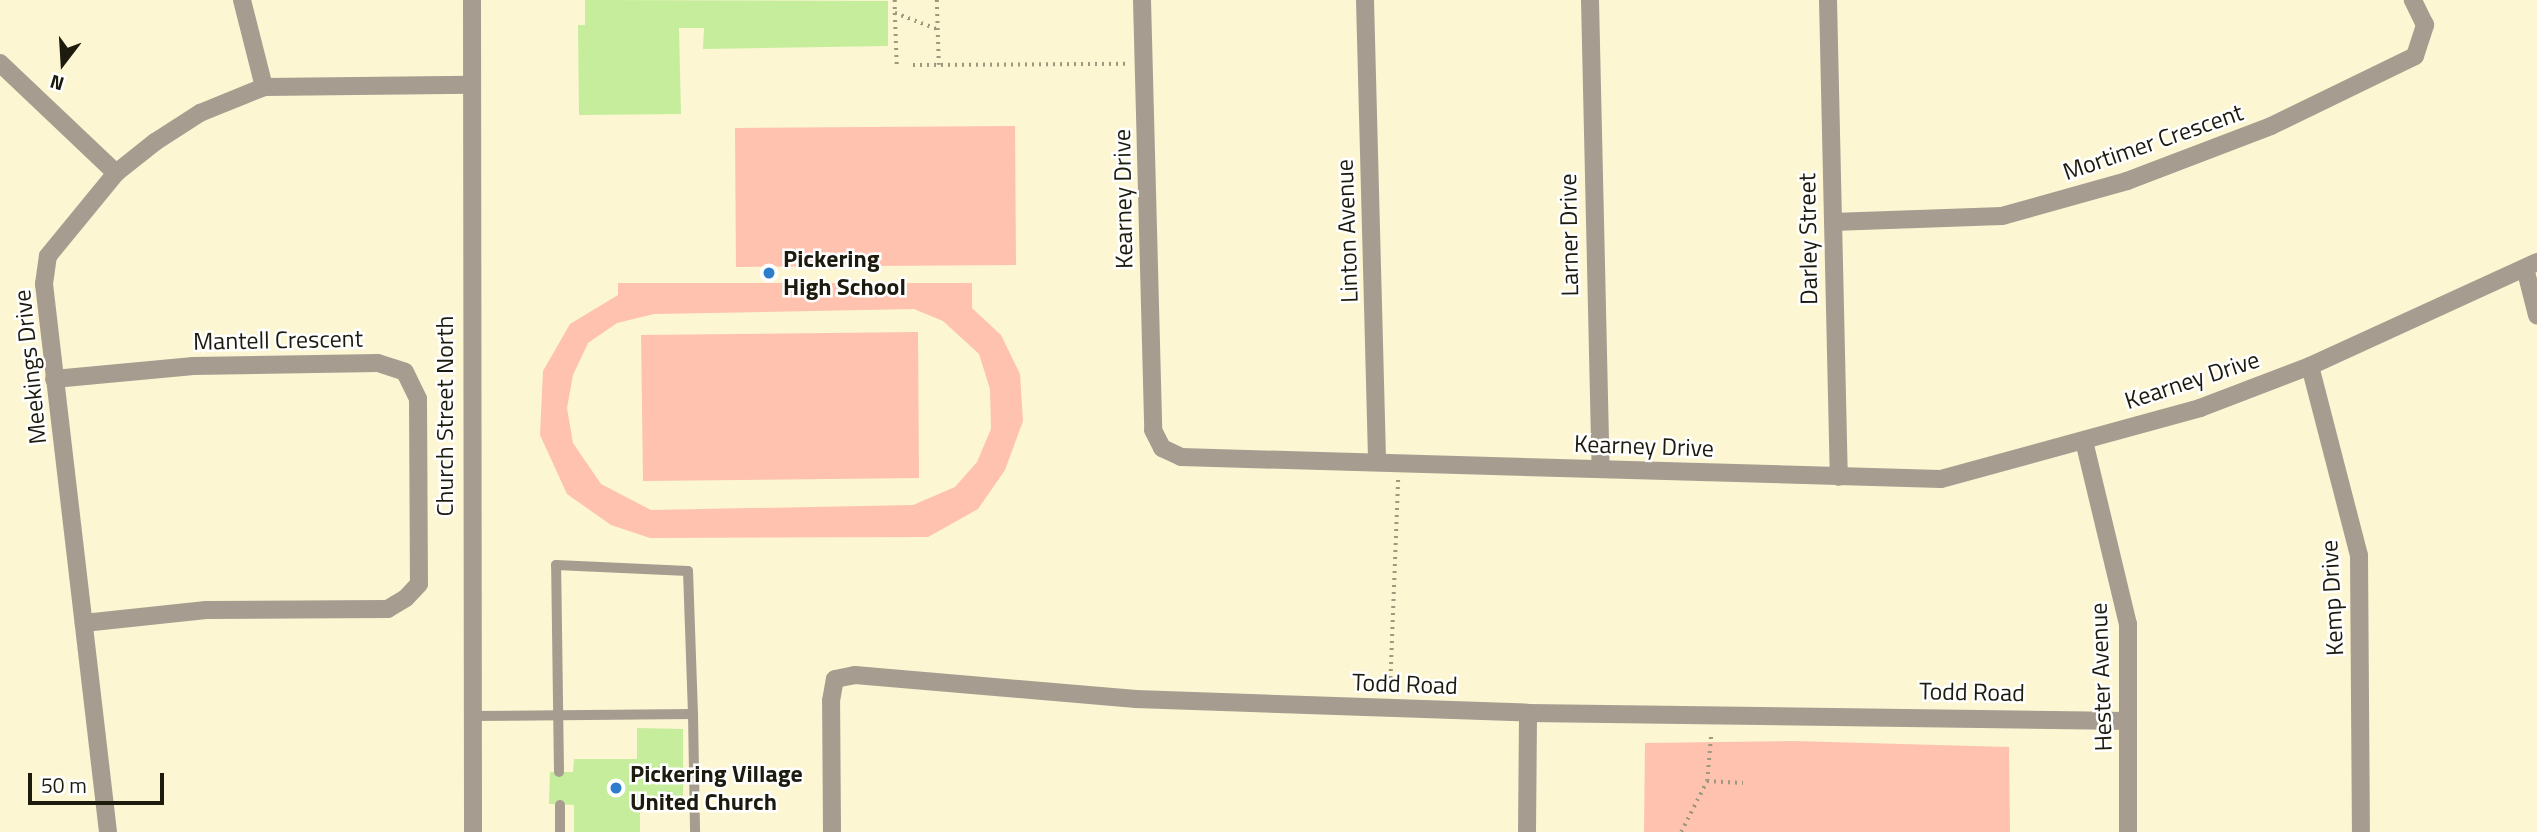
<!DOCTYPE html>
<style>
body{margin:0}
#map{position:relative;width:2537px;height:832px;overflow:hidden;background:#fcf6d2;font-family:"Titillium Web",sans-serif}
div>[style]{position:absolute}
.green>*{inset:0;background:#fec2ae}
.building>*{inset:0;background:#c5ed9c}
.path>*{height:3.5px;margin-top:-1.75px;transform-origin:0;background:repeating-linear-gradient(90deg,#9d987e 0 2px,transparent 0 7px)}
.service>*{height:10px;margin:-5px;padding:0 5px;transform-origin:5px;border-radius:5px;background:#a79c90}
.minor>*{height:18px;margin:-9px;padding:0 9px;transform-origin:9px;border-radius:9px;background:#a79c90}
.tertiary>*{height:18px;margin:-9px;padding:0 9px;transform-origin:9px;border-radius:9px;background:#a79c90}
.dots>*{width:19px;height:19px;translate:-50% -50%;box-sizing:border-box;border:4px solid #fff;border-radius:50%}
span{translate:-50% -50%;white-space:nowrap;text-align:center;line-height:1.15;-webkit-text-stroke:5px #fff;paint-order:stroke}
.street-label{font-size:24px;color:#1d1b0e}
.poi-label{font-size:24px;color:#1d1b0e;font-weight:700}
.left{translate:0 -50%;text-align:left}
.north{position:absolute;left:28px;top:28px;width:70px;height:70px;-webkit-text-stroke:5px #fff;paint-order:stroke;rotate:197deg;font-size:19px;font-weight:700;line-height:28px;text-align:center;color:#1d1b0e}
.north::after{content:'';display:block;margin:auto;width:24px;height:32px;background:#1d1b0e;clip-path:polygon(50% 0,100% 100%,50% 72%,0 100%)}
.scale{position:absolute;left:28px;top:773px;width:136px;height:32px;box-sizing:border-box;border:4px solid #1d1b0e;border-top:0;padding-left:9px;font-size:21px;line-height:24px;white-space:nowrap;color:#1d1b0e;-webkit-text-stroke:5px #fff;paint-order:stroke}
</style>
<div id="map">
<div class="green">
<i style="clip-path:polygon(1015px 126px,1016px 265px,736px 267px,735px 128px)"></i>
<i style="clip-path:polygon(evenodd,618px 283px,972px 283px,972px 308px,1001px 335px,1020px 374px,1023px 421px,1005px 470px,978px 509px,928px 537px,650px 538px,611px 525px,567px 494px,540px 435px,543px 371px,570px 324px,618px 295px,618px 283px,914px 309px,943px 321px,979px 354px,990px 389px,991px 429px,977px 462px,955px 487px,913px 505px,651px 510px,601px 484px,573px 443px,567px 408px,573px 375px,588px 343px,617px 323px,654px 314px,914px 309px)"></i>
<i style="clip-path:polygon(918px 332px,919px 478px,643px 481px,641px 335px)"></i>
<i style="clip-path:polygon(1793px 741px,2009px 747px,2010px 832px,1644px 832px,1645px 743px)"></i>
</div>
<div class="building">
<i style="clip-path:polygon(585px 0,888px 1px,888px 46px,703px 49px,704px 28px,679px 28px,681px 114px,579px 115px,578px 25px,585px 25px)"></i>
<i style="clip-path:polygon(637px 728px,683px 729px,683px 804px,640px 804px,640px 832px,574px 832px,574px 805px,549px 804px,550px 772px,573px 772px,574px 759px,637px 759px)"></i>
</div>
<div class="path">
<i style="left:895px;top:0;width:13px;rotate:90deg"></i>
<i style="left:895px;top:13px;width:45px;rotate:20.9deg"></i>
<i style="left:937px;top:0;width:65px;rotate:88.2deg"></i>
<i style="left:895px;top:13px;width:52px;rotate:87.8deg"></i>
<i style="left:913px;top:65px;width:215px;rotate:-0.3deg"></i>
<i style="left:1390px;top:685px;width:206px;rotate:-87.8deg"></i>
<i style="left:1707px;top:781px;width:36px;rotate:3deg"></i>
<i style="left:1681px;top:832px;width:57px;rotate:-63deg"></i>
<i style="left:1707px;top:781px;width:47px;rotate:-85.1deg"></i>
</div>
<div class="service">
<i style="left:471px;top:716px;width:222px;rotate:-0.5deg"></i>
<i style="left:693px;top:714px;width:118px;rotate:89deg"></i>
<i style="left:559px;top:772px;width:207px;rotate:-90.8deg"></i>
<i style="left:556px;top:565px;width:132px;rotate:2.6deg"></i>
<i style="left:688px;top:571px;width:143px;rotate:88deg"></i>
<i style="left:560px;top:805px;width:27px;rotate:90deg"></i>
</div>
<div class="minor">
<i style="left:242px;top:0;width:90px;rotate:75.8deg"></i>
<i style="left:1142px;top:0;width:430px;rotate:88.5deg"></i>
<i style="left:1153px;top:430px;width:20px;rotate:63deg"></i>
<i style="left:1162px;top:448px;width:21px;rotate:25deg"></i>
<i style="left:1181px;top:457px;width:760px;rotate:1.66deg"></i>
<i style="left:1941px;top:479px;width:269px;rotate:-15.3deg"></i>
<i style="left:2200px;top:408px;width:118px;rotate:-20.9deg"></i>
<i style="left:2310px;top:366px;width:250px;rotate:-24.6deg"></i>
<i style="left:1365px;top:0;width:462px;rotate:88.5deg"></i>
<i style="left:1590px;top:0;width:469px;rotate:88.7deg"></i>
<i style="left:1828px;top:0;width:477px;rotate:88.7deg"></i>
<i style="left:0;top:63px;width:160px;rotate:43.5deg"></i>
<i style="left:1833px;top:222px;width:169px;rotate:-2deg"></i>
<i style="left:2002px;top:216px;width:130px;rotate:-15.6deg"></i>
<i style="left:2127px;top:181px;width:154px;rotate:-20.9deg"></i>
<i style="left:2271px;top:126px;width:160px;rotate:-25.9deg"></i>
<i style="left:2415px;top:56px;width:33px;rotate:-72deg"></i>
<i style="left:2425px;top:25px;width:28px;rotate:-116deg"></i>
<i style="left:2525px;top:268px;width:49px;rotate:75.7deg"></i>
<i style="left:2310px;top:366px;width:195px;rotate:75.5deg"></i>
<i style="left:2359px;top:555px;width:277px;rotate:89.6deg"></i>
<i style="left:54px;top:379px;width:140px;rotate:-5.3deg"></i>
<i style="left:193px;top:366px;width:185px;rotate:-0.9deg"></i>
<i style="left:378px;top:363px;width:28px;rotate:18deg"></i>
<i style="left:405px;top:372px;width:30px;rotate:64deg"></i>
<i style="left:418px;top:399px;width:185px;rotate:89.7deg"></i>
<i style="left:419px;top:584px;width:19px;rotate:133deg"></i>
<i style="left:406px;top:598px;width:21px;rotate:149deg"></i>
<i style="left:388px;top:609px;width:182px;rotate:179.7deg"></i>
<i style="left:206px;top:610px;width:123px;rotate:173.9deg"></i>
<i style="left:2084px;top:441px;width:188px;rotate:76.5deg"></i>
<i style="left:2128px;top:624px;width:208px;rotate:90deg"></i>
<i style="left:108px;top:832px;width:552px;rotate:-96.66deg"></i>
<i style="left:44px;top:284px;width:28px;rotate:-82deg"></i>
<i style="left:48px;top:256px;width:107px;rotate:-50.7deg"></i>
<i style="left:116px;top:173px;width:50px;rotate:-38.5deg"></i>
<i style="left:155px;top:142px;width:54px;rotate:-32.8deg"></i>
<i style="left:200px;top:113px;width:69px;rotate:-22.1deg"></i>
<i style="left:264px;top:87px;width:208px;rotate:-0.6deg"></i>
<i style="left:832px;top:832px;width:131px;rotate:-90.4deg"></i>
<i style="left:831px;top:701px;width:22px;rotate:-80deg"></i>
<i style="left:835px;top:679px;width:20px;rotate:-11deg"></i>
<i style="left:855px;top:675px;width:282px;rotate:4.9deg"></i>
<i style="left:1136px;top:699px;width:392px;rotate:2deg"></i>
<i style="left:1528px;top:713px;width:600px;rotate:0.76deg"></i>
<i style="left:1527px;top:832px;width:119px;rotate:-89.5deg"></i>
</div>
<div class="tertiary">
<i style="left:472px;top:0;width:832px;rotate:89.93deg"></i>
</div>
<div class="dots">
<i style="left:769px;top:273px;background:#2d7dcc"></i>
<i style="left:616px;top:788px;background:#2d7dcc"></i>
</div>
<div class="street-label">
<span style="left:2153px;top:142px;rotate:-19deg">Mortimer Crescent</span>
<span style="left:1123px;top:199px;rotate:-91deg">Kearney Drive</span>
<span style="left:1347px;top:231px;rotate:-92deg">Linton Avenue</span>
<span style="left:1569px;top:235px;rotate:-91deg">Larner Drive</span>
<span style="left:1808px;top:239px;rotate:-91deg">Darley Street</span>
<span style="left:278px;top:340px;rotate:-1deg">Mantell Crescent</span>
<span style="left:30px;top:367px;rotate:-96deg">Meekings Drive</span>
<span style="left:2192px;top:380px;rotate:-18deg">Kearney Drive</span>
<span style="left:445px;top:416px;rotate:-90deg">Church Street North</span>
<span style="left:1644px;top:446px;rotate:2deg">Kearney Drive</span>
<span style="left:2332px;top:598px;rotate:-93deg">Kemp Drive</span>
<span style="left:2101px;top:677px;rotate:-92deg">Hester Avenue</span>
<span style="left:1405px;top:684px;rotate:2deg">Todd Road</span>
<span style="left:1972px;top:692px;rotate:1deg">Todd Road</span>
</div>
<div class="poi-label">
<span class="left" style="left:783px;top:273px">Pickering<br>High School</span>
<span class="left" style="left:630px;top:788px">Pickering Village<br>United Church</span>
</div>
<div class="north">N</div>
<div class="scale">50 m</div>
</div>
